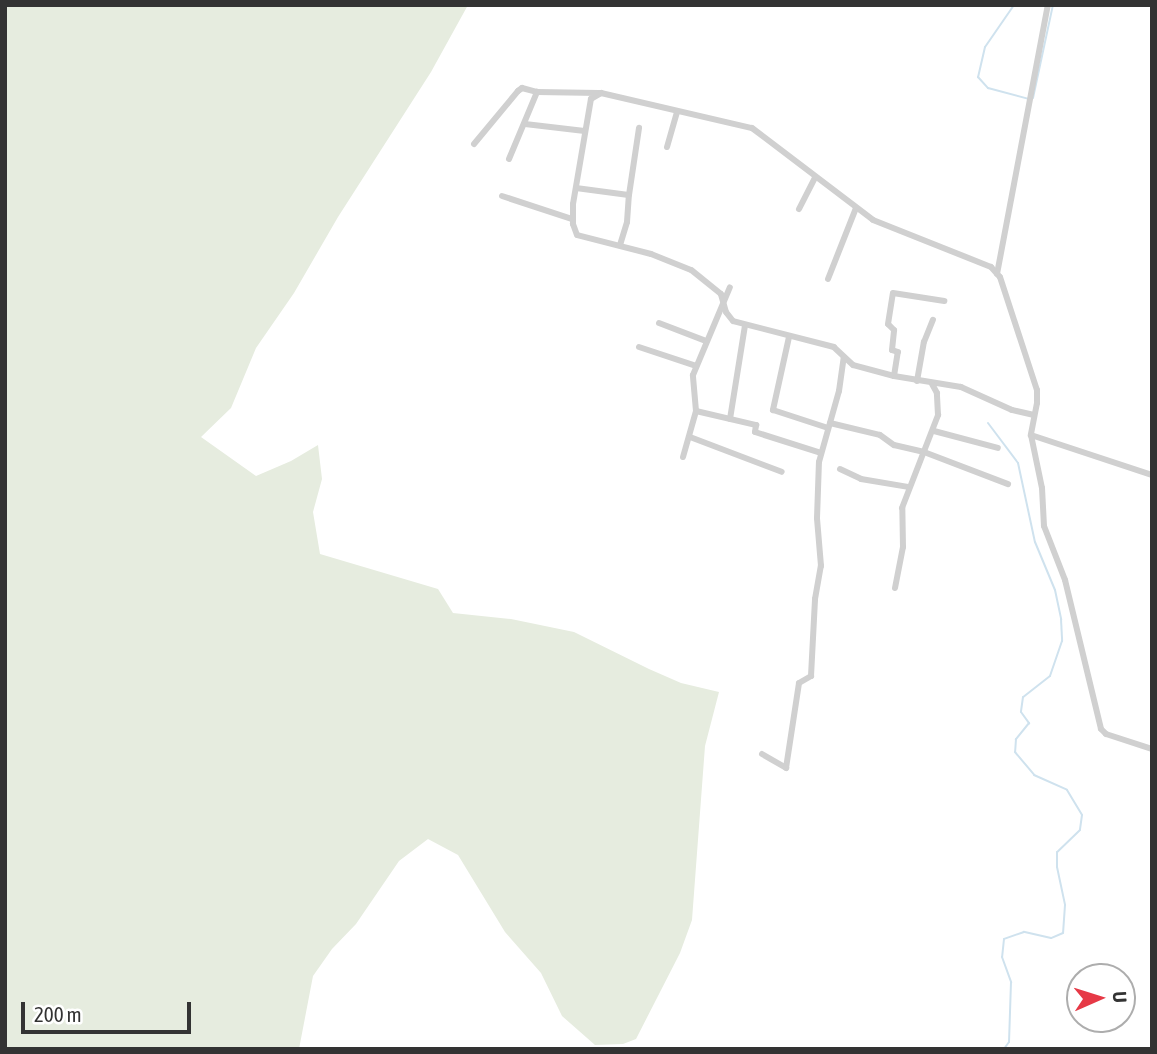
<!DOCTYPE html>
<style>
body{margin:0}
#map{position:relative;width:1157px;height:1054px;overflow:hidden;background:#fff;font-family:"Asap Condensed",sans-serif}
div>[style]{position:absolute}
.green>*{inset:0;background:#e6ecdf}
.stream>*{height:2px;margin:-1px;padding:0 1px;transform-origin:1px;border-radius:1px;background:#cfe2ee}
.minor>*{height:6px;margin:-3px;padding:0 3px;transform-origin:3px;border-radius:3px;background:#d0d0d0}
span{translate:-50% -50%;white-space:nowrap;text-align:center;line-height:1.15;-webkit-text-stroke:7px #fff;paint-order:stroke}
.frame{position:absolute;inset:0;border:7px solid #333;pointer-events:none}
.north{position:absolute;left:1066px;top:963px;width:70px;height:70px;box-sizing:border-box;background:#fff;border:2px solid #adadad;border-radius:50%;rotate:87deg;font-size:19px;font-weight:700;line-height:28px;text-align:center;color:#333}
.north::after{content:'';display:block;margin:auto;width:24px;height:32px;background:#e63946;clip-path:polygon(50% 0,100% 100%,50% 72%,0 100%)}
.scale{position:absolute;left:21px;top:1002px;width:170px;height:32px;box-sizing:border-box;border:4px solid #333;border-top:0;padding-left:9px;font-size:21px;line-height:24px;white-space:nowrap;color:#333;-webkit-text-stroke:5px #fff;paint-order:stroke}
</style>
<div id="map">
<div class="green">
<i style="clip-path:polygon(5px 5px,468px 5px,431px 72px,338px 217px,294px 293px,256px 348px,231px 408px,201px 437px,256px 476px,291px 461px,318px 445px,322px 479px,313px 512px,320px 554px,438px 589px,453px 613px,511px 619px,574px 632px,649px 669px,681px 683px,719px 692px,705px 746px,692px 920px,680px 953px,636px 1039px,623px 1044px,595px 1045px,562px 1016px,541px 973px,505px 932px,458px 855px,428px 839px,399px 861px,356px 924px,332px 949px,313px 976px,299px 1049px,5px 1049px)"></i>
</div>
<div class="stream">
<i style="left:1014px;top:5px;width:51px;rotate:124.6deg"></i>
<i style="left:985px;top:47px;width:31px;rotate:103deg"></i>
<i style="left:978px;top:77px;width:15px;rotate:48deg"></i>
<i style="left:988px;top:88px;width:42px;rotate:15deg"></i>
<i style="left:1033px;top:98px;width:95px;rotate:-77.9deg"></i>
<i style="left:988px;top:423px;width:50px;rotate:53.1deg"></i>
<i style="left:1018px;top:463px;width:81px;rotate:77.9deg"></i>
<i style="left:1035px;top:542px;width:52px;rotate:67.4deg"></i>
<i style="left:1055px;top:590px;width:30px;rotate:78deg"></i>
<i style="left:1061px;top:619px;width:22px;rotate:87deg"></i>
<i style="left:1062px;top:641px;width:37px;rotate:109deg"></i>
<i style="left:1050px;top:676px;width:34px;rotate:142deg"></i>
<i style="left:1023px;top:697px;width:15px;rotate:98deg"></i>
<i style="left:1021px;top:712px;width:14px;rotate:54deg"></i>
<i style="left:1029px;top:723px;width:21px;rotate:129deg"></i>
<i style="left:1016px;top:739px;width:13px;rotate:94deg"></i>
<i style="left:1015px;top:752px;width:30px;rotate:50deg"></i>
<i style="left:1034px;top:775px;width:36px;rotate:24deg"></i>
<i style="left:1067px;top:790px;width:29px;rotate:59deg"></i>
<i style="left:1082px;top:815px;width:15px;rotate:98deg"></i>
<i style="left:1080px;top:830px;width:32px;rotate:136deg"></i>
<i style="left:1057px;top:852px;width:15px;rotate:90deg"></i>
<i style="left:1057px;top:867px;width:39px;rotate:78deg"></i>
<i style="left:1065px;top:905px;width:28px;rotate:94deg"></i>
<i style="left:1063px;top:933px;width:13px;rotate:157deg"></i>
<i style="left:1051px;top:938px;width:28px;rotate:-167deg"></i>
<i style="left:1024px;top:932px;width:21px;rotate:161deg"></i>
<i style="left:1004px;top:939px;width:18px;rotate:96deg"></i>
<i style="left:1002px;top:957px;width:27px;rotate:70deg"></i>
<i style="left:1011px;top:982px;width:60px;rotate:91.9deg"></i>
<i style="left:1009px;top:1042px;width:9px;rotate:126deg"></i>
</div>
<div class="minor">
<i style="left:525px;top:124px;width:60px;rotate:6.7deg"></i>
<i style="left:474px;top:144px;width:69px;rotate:-50.3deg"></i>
<i style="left:518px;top:91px;width:5px;rotate:-37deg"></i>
<i style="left:522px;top:88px;width:16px;rotate:15deg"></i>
<i style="left:667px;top:147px;width:37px;rotate:-74deg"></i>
<i style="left:509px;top:159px;width:73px;rotate:-67.3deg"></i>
<i style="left:537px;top:92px;width:62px;rotate:0.9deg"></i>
<i style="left:576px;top:188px;width:53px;rotate:7.5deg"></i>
<i style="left:629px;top:195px;width:68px;rotate:-81.5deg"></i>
<i style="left:502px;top:196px;width:74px;rotate:18.2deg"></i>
<i style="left:799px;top:209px;width:35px;rotate:-63deg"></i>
<i style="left:620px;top:245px;width:24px;rotate:-73deg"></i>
<i style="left:627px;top:222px;width:27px;rotate:-86deg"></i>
<i style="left:997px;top:274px;width:274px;rotate:-79.3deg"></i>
<i style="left:828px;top:279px;width:76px;rotate:-68.5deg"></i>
<i style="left:659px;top:323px;width:50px;rotate:21deg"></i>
<i style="left:789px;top:337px;width:75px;rotate:102.4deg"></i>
<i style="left:773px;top:410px;width:58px;rotate:18.1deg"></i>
<i style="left:639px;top:347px;width:60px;rotate:18.4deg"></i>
<i style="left:894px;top:376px;width:24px;rotate:-81deg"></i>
<i style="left:898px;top:352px;width:6px;rotate:-162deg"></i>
<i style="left:892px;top:350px;width:20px;rotate:-84deg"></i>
<i style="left:894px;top:330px;width:8px;rotate:-135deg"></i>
<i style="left:888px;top:324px;width:31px;rotate:-81deg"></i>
<i style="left:893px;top:293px;width:52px;rotate:8.9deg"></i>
<i style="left:917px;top:381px;width:40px;rotate:-80deg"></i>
<i style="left:924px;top:342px;width:24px;rotate:-68deg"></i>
<i style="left:696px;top:411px;width:62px;rotate:13.1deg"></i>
<i style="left:756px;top:425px;width:7px;rotate:98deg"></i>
<i style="left:755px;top:432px;width:69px;rotate:17.7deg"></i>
<i style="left:1034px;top:415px;width:23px;rotate:-167deg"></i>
<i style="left:1012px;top:410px;width:56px;rotate:-155.7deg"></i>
<i style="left:961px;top:387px;width:68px;rotate:-170.7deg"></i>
<i style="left:894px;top:376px;width:42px;rotate:-165deg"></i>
<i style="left:853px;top:365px;width:26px;rotate:-137deg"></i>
<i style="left:834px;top:347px;width:104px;rotate:-165.6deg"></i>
<i style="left:733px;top:321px;width:11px;rotate:-128deg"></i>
<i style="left:726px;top:312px;width:19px;rotate:-106deg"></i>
<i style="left:721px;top:294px;width:38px;rotate:-141deg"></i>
<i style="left:691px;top:270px;width:43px;rotate:-158.2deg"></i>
<i style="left:651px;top:254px;width:76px;rotate:-165.6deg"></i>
<i style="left:577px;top:235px;width:12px;rotate:-110deg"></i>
<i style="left:573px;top:224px;width:20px;rotate:-90deg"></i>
<i style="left:573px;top:204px;width:107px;rotate:-80.3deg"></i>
<i style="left:591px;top:99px;width:12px;rotate:-31deg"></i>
<i style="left:601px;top:93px;width:155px;rotate:13.1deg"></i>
<i style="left:752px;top:128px;width:152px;rotate:37.2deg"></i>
<i style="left:873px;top:220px;width:127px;rotate:21.7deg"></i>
<i style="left:991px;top:267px;width:13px;rotate:48deg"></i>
<i style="left:1000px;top:277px;width:119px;rotate:71.9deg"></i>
<i style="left:1037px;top:390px;width:13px;rotate:90deg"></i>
<i style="left:1037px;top:403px;width:33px;rotate:101deg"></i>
<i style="left:1031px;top:435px;width:127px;rotate:18.3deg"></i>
<i style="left:730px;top:419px;width:95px;rotate:-80.9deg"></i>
<i style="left:830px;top:423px;width:51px;rotate:13.5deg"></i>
<i style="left:880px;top:435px;width:17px;rotate:36deg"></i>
<i style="left:894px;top:445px;width:31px;rotate:13deg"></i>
<i style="left:924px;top:452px;width:90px;rotate:20.9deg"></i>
<i style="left:934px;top:431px;width:66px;rotate:14.9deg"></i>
<i style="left:1031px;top:435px;width:54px;rotate:78.3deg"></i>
<i style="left:1042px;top:488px;width:38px;rotate:87deg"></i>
<i style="left:1044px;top:526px;width:58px;rotate:68.7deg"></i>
<i style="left:1065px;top:580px;width:153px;rotate:76.4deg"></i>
<i style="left:1101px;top:729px;width:7px;rotate:45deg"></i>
<i style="left:1106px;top:734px;width:48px;rotate:18.1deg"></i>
<i style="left:690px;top:437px;width:98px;rotate:20.8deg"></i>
<i style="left:683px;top:457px;width:48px;rotate:-74.2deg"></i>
<i style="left:696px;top:411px;width:36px;rotate:-95deg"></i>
<i style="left:693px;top:375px;width:95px;rotate:-67.2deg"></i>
<i style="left:840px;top:469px;width:23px;rotate:25deg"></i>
<i style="left:861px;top:479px;width:49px;rotate:9.5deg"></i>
<i style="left:895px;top:588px;width:42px;rotate:-79deg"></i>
<i style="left:903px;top:547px;width:39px;rotate:-91deg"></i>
<i style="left:902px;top:508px;width:100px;rotate:-68.8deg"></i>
<i style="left:938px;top:415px;width:22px;rotate:-93deg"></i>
<i style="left:937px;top:393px;width:10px;rotate:-119deg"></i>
<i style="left:762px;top:754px;width:28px;rotate:30deg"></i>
<i style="left:786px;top:768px;width:86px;rotate:-81.3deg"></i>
<i style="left:799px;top:683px;width:14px;rotate:-30deg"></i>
<i style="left:811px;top:676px;width:77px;rotate:-87deg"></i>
<i style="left:815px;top:599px;width:34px;rotate:-80deg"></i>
<i style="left:821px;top:566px;width:48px;rotate:-94.8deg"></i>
<i style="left:817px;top:518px;width:56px;rotate:-88deg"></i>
<i style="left:819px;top:462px;width:74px;rotate:-74.3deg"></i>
<i style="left:839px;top:391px;width:34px;rotate:-82deg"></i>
</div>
<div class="frame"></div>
<div class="north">U</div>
<div class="scale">200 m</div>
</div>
